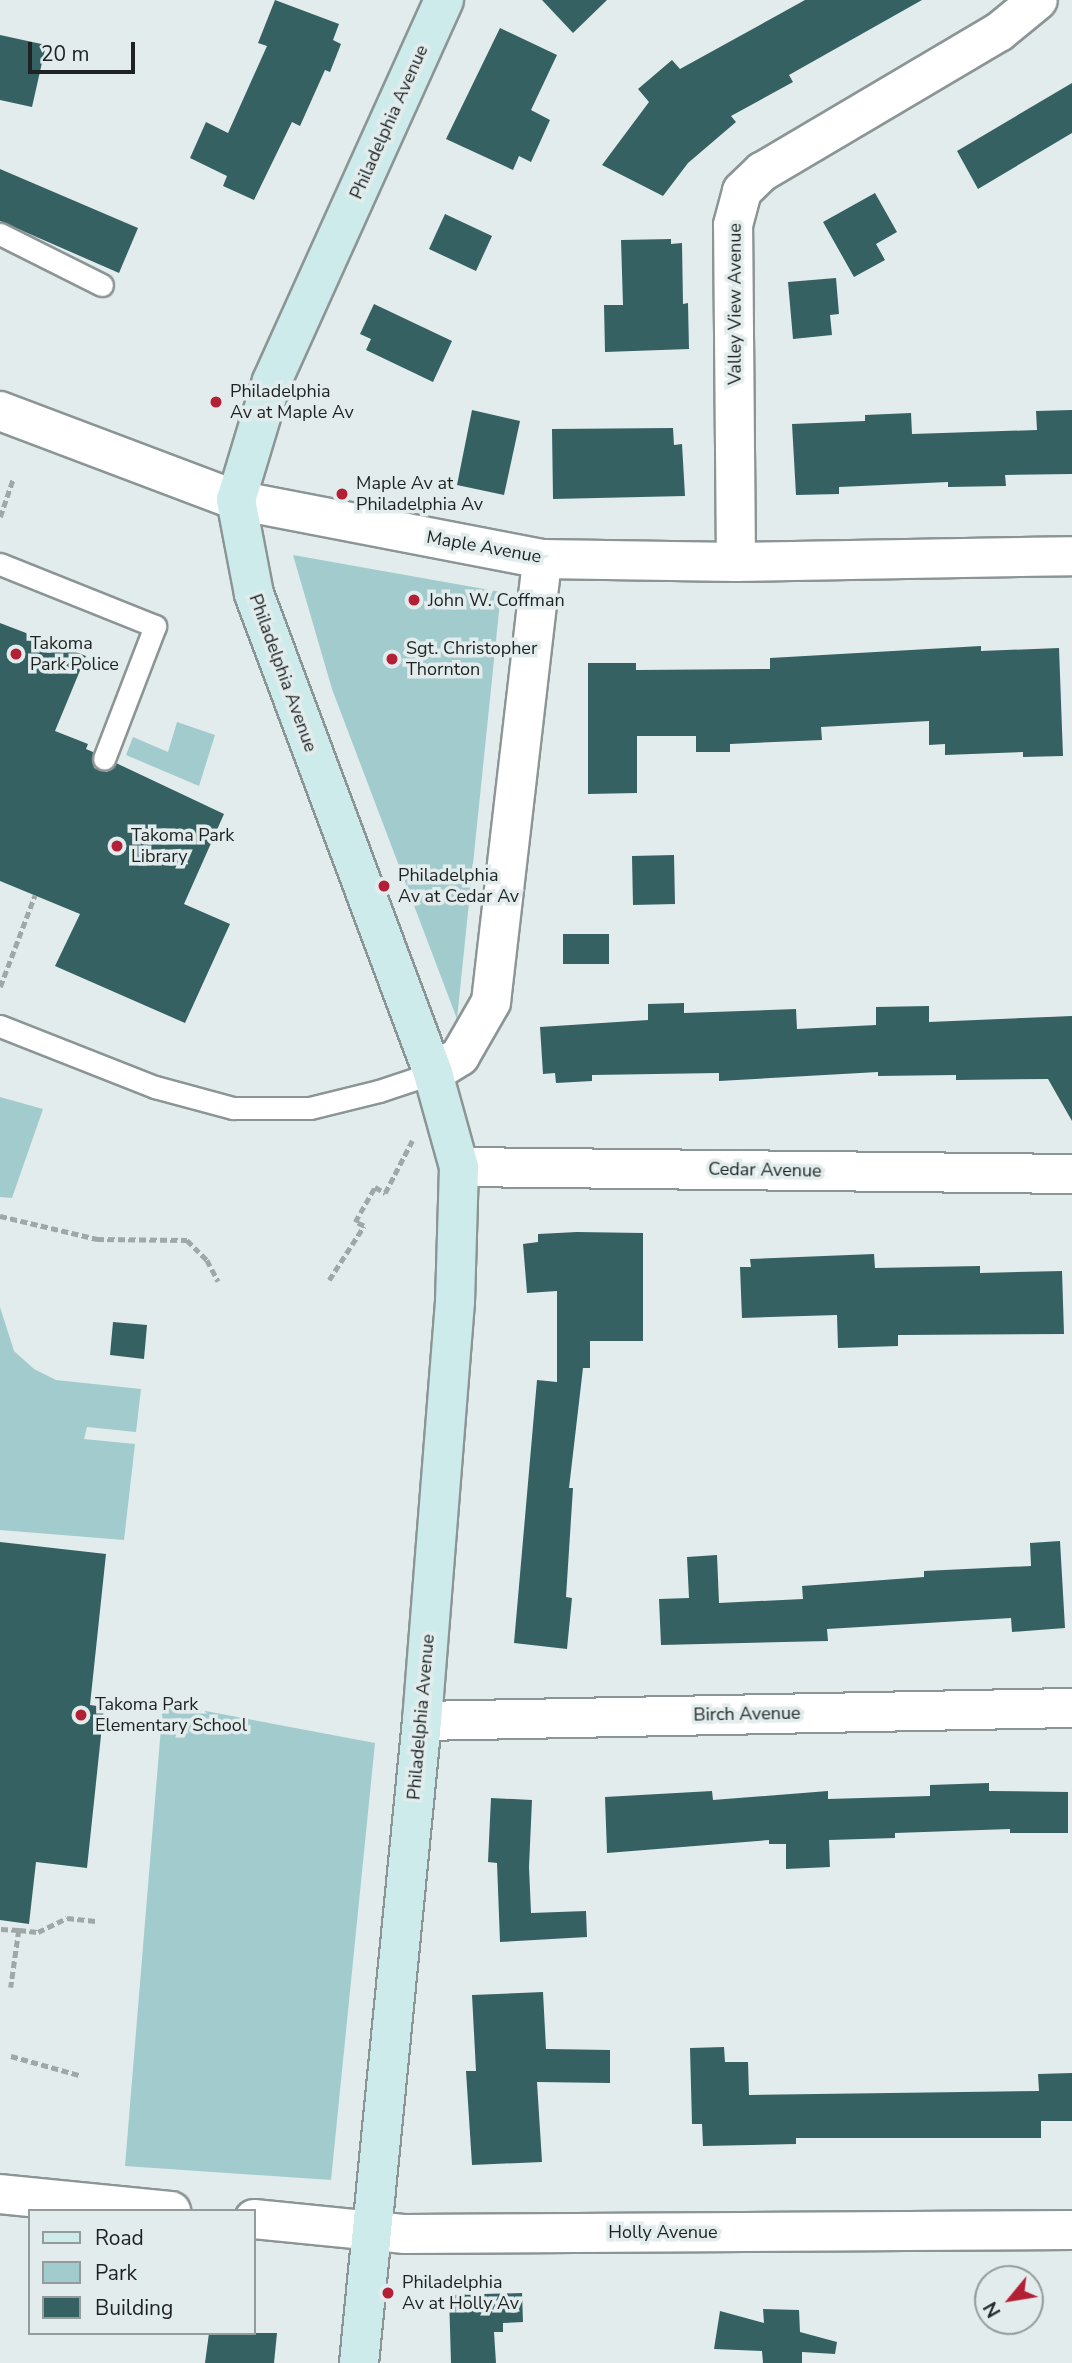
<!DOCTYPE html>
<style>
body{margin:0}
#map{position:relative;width:1072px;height:2363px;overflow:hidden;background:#e2ecec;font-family:"Nunito Sans",sans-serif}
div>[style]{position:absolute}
.green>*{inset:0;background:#a2cbcd}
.building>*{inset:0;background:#366163}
.path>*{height:4.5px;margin-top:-2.25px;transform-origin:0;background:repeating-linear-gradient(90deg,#9fa7a7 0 7px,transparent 0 10.5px)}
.roads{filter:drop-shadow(2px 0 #8c9595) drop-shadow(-2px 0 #8c9595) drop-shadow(0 2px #8c9595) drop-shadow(0 -2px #8c9595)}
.service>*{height:21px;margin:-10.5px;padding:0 10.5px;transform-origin:10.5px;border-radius:10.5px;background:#fff}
.minor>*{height:38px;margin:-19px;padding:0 19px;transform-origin:19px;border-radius:19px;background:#fff}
.tertiary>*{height:38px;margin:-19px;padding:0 19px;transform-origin:19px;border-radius:19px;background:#fff}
.secondary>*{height:38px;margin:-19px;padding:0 19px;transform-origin:19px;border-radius:19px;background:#ceebec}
.dots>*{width:19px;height:19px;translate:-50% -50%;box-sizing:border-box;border:4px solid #e2ecec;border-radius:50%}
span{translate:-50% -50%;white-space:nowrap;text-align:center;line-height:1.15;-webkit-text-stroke:7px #e2ecec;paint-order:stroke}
.street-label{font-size:18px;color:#1e2222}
.poi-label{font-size:18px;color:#1e2222}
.left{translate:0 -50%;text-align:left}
.legend{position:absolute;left:28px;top:2209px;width:228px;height:126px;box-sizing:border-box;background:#e2ecec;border:2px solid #949b9b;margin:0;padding:9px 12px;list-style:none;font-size:21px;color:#1e2222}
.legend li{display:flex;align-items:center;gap:14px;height:35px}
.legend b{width:35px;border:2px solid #949b9b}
.north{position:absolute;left:974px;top:2265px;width:70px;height:70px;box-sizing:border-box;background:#e2ecec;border:2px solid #949b9b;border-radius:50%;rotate:240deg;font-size:19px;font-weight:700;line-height:28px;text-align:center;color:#1e2222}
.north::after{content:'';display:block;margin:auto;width:24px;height:32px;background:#b32036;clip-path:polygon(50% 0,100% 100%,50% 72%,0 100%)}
.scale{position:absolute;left:28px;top:42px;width:107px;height:32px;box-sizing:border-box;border:4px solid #1e2222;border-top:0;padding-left:9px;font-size:21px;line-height:24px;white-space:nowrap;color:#1e2222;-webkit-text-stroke:5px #e2ecec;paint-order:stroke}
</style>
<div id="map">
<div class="green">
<i style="clip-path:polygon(293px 555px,501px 592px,457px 1019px,332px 689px)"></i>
<i style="clip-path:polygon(177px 722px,215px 735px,199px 786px,126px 755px,133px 737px,168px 752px)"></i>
<i style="clip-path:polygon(0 1097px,43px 1109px,12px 1198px,0 1197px)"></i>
<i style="clip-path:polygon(0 1307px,14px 1351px,34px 1369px,56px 1380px,141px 1389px,136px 1432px,87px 1427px,84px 1439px,135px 1444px,124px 1540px,0 1530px)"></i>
<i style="clip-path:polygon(163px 1703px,375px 1743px,331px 2180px,125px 2166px)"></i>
</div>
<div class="building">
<i style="clip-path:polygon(275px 0,339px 24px,333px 40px,341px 44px,330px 72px,325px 70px,300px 126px,292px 122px,254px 200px,223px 186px,227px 176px,190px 158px,206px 122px,228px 133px,267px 46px,258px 43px)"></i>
<i style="clip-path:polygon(542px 0,607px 0,573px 33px)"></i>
<i style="clip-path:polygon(805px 0,922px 0,789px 75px,793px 82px,731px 116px,736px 122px,688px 163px,663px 196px,602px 165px,649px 102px,638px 89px,672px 60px,680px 69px)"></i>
<i style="clip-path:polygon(500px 28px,557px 55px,531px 110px,550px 120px,531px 162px,519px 156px,513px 170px,446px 139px)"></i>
<i style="clip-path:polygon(0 35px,46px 45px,32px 107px,0 100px)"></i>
<i style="clip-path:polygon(1072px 83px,1072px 133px,978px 189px,957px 151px)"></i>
<i style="clip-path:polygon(0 169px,138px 228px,119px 273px,0 221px)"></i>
<i style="clip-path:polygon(875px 193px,897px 232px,876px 244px,885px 260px,854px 277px,823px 222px)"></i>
<i style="clip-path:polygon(445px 214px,492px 236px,476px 271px,429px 249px)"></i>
<i style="clip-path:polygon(671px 239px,671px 244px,682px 243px,683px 304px,688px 303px,689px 349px,605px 352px,604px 305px,623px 305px,621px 240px)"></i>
<i style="clip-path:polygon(836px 278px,839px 314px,830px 315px,832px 335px,793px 339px,788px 282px)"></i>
<i style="clip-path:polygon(374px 304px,452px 341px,433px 382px,366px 350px,371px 339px,360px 334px)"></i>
<i style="clip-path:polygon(472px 410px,520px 421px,504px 495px,457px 485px)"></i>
<i style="clip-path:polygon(1072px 410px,1072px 474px,1005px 475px,1006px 486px,948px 487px,948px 482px,839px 487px,839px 494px,796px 495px,792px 424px,865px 421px,865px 415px,911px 413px,912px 434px,1037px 430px,1036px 411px)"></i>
<i style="clip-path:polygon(673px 428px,674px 445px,682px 444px,685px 496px,553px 499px,552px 429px)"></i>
<i style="clip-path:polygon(0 623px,86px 656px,55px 731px,88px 744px,86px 749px,93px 752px,94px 768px,107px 772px,116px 763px,224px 814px,184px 904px,230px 924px,185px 1023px,55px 966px,80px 914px,0 881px)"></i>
<i style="clip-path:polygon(981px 646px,981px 651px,1059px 648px,1063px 756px,1023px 757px,1023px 752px,945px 755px,945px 744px,929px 745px,929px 721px,821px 727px,822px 740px,730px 744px,730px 752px,696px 752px,696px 736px,637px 736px,637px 793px,588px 794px,588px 663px,636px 663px,636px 670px,770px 669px,770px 658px)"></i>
<i style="clip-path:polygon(674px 855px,675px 904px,633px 905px,632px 856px)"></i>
<i style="clip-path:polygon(563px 934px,609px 934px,609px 964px,563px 964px)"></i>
<i style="clip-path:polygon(684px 1003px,684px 1013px,796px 1009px,797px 1029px,876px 1025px,876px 1007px,929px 1006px,929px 1022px,1072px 1016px,1072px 1121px,1048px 1079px,956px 1080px,956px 1075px,878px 1076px,878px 1072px,719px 1081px,719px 1073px,592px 1075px,592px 1081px,556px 1083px,555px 1073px,543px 1074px,540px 1027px,648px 1020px,648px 1004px)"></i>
<i style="clip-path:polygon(577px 1232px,643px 1233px,643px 1341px,590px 1341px,590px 1368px,583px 1368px,569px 1488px,573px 1488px,566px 1597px,572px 1598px,567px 1649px,514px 1643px,537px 1380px,557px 1382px,557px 1291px,527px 1293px,523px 1244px,538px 1242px,538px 1234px)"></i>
<i style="clip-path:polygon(874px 1254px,875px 1268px,980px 1266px,980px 1273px,1062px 1271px,1064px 1334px,898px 1335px,898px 1346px,838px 1348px,837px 1315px,742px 1318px,740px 1267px,751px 1267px,750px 1259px)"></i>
<i style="clip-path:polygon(113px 1322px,147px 1325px,144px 1359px,110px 1355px)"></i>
<i style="clip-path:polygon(1060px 1541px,1065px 1628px,1012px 1632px,1011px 1618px,827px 1629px,828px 1641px,661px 1645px,659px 1599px,689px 1598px,687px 1557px,717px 1555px,719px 1603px,803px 1599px,802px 1586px,924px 1577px,924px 1571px,1031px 1566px,1030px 1543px)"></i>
<i style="clip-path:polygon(0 1542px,106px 1554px,90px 1705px,104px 1707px,87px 1868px,36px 1862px,29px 1924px,0 1920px)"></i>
<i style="clip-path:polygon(989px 1783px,989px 1791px,1068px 1792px,1068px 1833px,1010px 1833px,1010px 1829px,895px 1833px,895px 1838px,829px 1840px,830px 1867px,786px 1869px,786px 1844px,769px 1844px,769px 1840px,607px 1853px,605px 1797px,712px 1791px,713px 1800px,828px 1791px,828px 1799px,930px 1796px,930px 1785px)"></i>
<i style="clip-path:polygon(491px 1798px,532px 1800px,529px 1867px,531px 1913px,586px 1911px,587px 1937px,500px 1942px,497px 1863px,488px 1862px)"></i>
<i style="clip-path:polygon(543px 1992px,546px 2049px,610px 2050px,610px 2083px,537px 2082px,542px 2162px,472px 2165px,466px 2071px,476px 2071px,472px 1995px)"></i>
<i style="clip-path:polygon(724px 2047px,725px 2062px,748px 2062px,749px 2095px,1039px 2091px,1038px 2074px,1072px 2073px,1072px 2121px,1041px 2121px,1041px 2138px,796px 2138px,796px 2144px,703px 2146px,702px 2124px,692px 2124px,690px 2048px)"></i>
<i style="clip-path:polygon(522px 2293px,523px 2322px,503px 2323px,503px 2332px,494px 2332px,496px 2363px,451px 2363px,449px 2295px)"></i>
<i style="clip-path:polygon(763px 2309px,799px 2310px,800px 2332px,837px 2342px,835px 2354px,802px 2352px,802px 2363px,763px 2363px,762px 2351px,714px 2349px,720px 2311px,764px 2323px)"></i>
<i style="clip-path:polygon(209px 2333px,277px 2333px,274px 2363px,205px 2363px)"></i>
</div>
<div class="path">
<i style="left:0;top:517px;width:40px;rotate:-71.1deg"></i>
<i style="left:0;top:987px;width:98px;rotate:-69.2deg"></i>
<i style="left:0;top:1216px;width:100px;rotate:13.3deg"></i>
<i style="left:97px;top:1239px;width:90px;rotate:0.6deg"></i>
<i style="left:187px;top:1240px;width:28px;rotate:45deg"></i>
<i style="left:207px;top:1260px;width:24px;rotate:62deg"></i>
<i style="left:329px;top:1280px;width:64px;rotate:-57.1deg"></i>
<i style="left:364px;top:1226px;width:10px;rotate:-156deg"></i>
<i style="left:355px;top:1222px;width:40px;rotate:-60.3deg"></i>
<i style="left:375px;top:1187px;width:12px;rotate:31deg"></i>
<i style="left:385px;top:1193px;width:59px;rotate:-62.6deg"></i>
<i style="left:1px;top:1929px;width:18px;rotate:3deg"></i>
<i style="left:19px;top:1930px;width:58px;rotate:98deg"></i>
<i style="left:19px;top:1930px;width:19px;rotate:6deg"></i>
<i style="left:38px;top:1932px;width:32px;rotate:-26deg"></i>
<i style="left:67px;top:1918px;width:29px;rotate:6deg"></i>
<i style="left:11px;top:2056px;width:71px;rotate:15.6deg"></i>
</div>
<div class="roads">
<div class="service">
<i style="left:0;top:234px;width:114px;rotate:26.6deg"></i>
<i style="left:0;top:564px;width:167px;rotate:21.8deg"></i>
<i style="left:155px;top:626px;width:142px;rotate:111deg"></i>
<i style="left:0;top:1026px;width:167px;rotate:21.5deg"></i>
<i style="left:155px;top:1087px;width:81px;rotate:15.1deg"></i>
<i style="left:233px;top:1108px;width:77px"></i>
<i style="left:310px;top:1108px;width:71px;rotate:-13.8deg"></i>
<i style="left:379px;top:1091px;width:57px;rotate:-18.4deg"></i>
</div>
<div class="minor">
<i style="left:236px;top:500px;width:312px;rotate:10.9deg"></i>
<i style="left:542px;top:559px;width:194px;rotate:0.9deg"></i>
<i style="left:736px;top:562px;width:336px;rotate:-1deg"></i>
<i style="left:736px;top:562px;width:337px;rotate:-90.5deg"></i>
<i style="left:733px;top:225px;width:35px;rotate:-75deg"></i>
<i style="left:742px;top:191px;width:28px;rotate:-44deg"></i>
<i style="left:762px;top:172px;width:275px;rotate:-30.6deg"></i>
<i style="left:999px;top:32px;width:50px;rotate:-39.4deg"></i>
<i style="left:433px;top:1073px;width:32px;rotate:-32deg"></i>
<i style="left:460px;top:1056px;width:62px;rotate:-60.1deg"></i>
<i style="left:491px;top:1002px;width:446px;rotate:-83.4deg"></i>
<i style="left:459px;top:1167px;width:613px;rotate:0.65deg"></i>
<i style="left:422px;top:1721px;width:650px;rotate:-1.15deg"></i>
<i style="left:0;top:2194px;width:172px;rotate:5.7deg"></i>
<i style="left:254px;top:2219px;width:152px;rotate:5.7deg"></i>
<i style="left:405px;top:2234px;width:667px;rotate:-0.34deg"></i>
</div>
<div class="tertiary">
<i style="left:0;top:411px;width:252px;rotate:20.7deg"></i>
</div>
<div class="secondary">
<i style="left:359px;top:2363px;width:645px;rotate:-84.4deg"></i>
<i style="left:422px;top:1721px;width:420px;rotate:-85.5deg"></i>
<i style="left:455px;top:1302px;width:135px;rotate:-88.3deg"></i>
<i style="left:459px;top:1167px;width:98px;rotate:-105.5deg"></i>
<i style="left:433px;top:1073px;width:511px;rotate:-110.49deg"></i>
<i style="left:254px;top:594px;width:96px;rotate:-100.8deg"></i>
<i style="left:236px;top:500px;width:124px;rotate:-73.2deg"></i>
<i style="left:272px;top:381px;width:418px;rotate:-65.7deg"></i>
</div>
</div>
<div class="dots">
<i style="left:216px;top:402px;background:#b32036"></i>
<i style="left:342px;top:494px;background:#b32036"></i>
<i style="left:414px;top:600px;background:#b32036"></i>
<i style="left:16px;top:654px;background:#b32036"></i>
<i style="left:392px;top:659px;background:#b32036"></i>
<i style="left:117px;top:846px;background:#b32036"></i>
<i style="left:384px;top:886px;background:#b32036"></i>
<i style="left:81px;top:1715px;background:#b32036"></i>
<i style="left:388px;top:2293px;background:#b32036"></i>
</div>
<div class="street-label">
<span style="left:389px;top:122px;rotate:-66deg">Philadelphia Avenue</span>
<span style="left:735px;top:304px;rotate:-90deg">Valley View Avenue</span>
<span style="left:484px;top:547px;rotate:10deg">Maple Avenue</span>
<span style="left:283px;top:673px;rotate:70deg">Philadelphia Avenue</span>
<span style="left:765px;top:1170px;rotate:1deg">Cedar Avenue</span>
<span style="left:747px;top:1714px;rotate:-1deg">Birch Avenue</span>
<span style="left:421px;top:1717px;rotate:-85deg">Philadelphia Avenue</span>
<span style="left:663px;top:2232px">Holly Avenue</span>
</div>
<div class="poi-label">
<span class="left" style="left:230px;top:402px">Philadelphia<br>Av at Maple Av</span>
<span class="left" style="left:356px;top:494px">Maple Av at<br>Philadelphia Av</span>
<span class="left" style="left:428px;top:600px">John W. Coffman</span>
<span class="left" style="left:30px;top:654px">Takoma<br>Park Police</span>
<span class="left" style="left:406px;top:659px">Sgt. Christopher<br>Thornton</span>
<span class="left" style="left:131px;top:846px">Takoma Park<br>Library</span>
<span class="left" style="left:398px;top:886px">Philadelphia<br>Av at Cedar Av</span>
<span class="left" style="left:95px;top:1715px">Takoma Park<br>Elementary School</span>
<span class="left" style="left:402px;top:2293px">Philadelphia<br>Av at Holly Av</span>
</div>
<ul class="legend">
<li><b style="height:9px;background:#ceebec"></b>Road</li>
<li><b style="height:19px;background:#a2cbcd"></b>Park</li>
<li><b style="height:19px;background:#366163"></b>Building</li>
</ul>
<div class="north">N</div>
<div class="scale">20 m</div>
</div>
